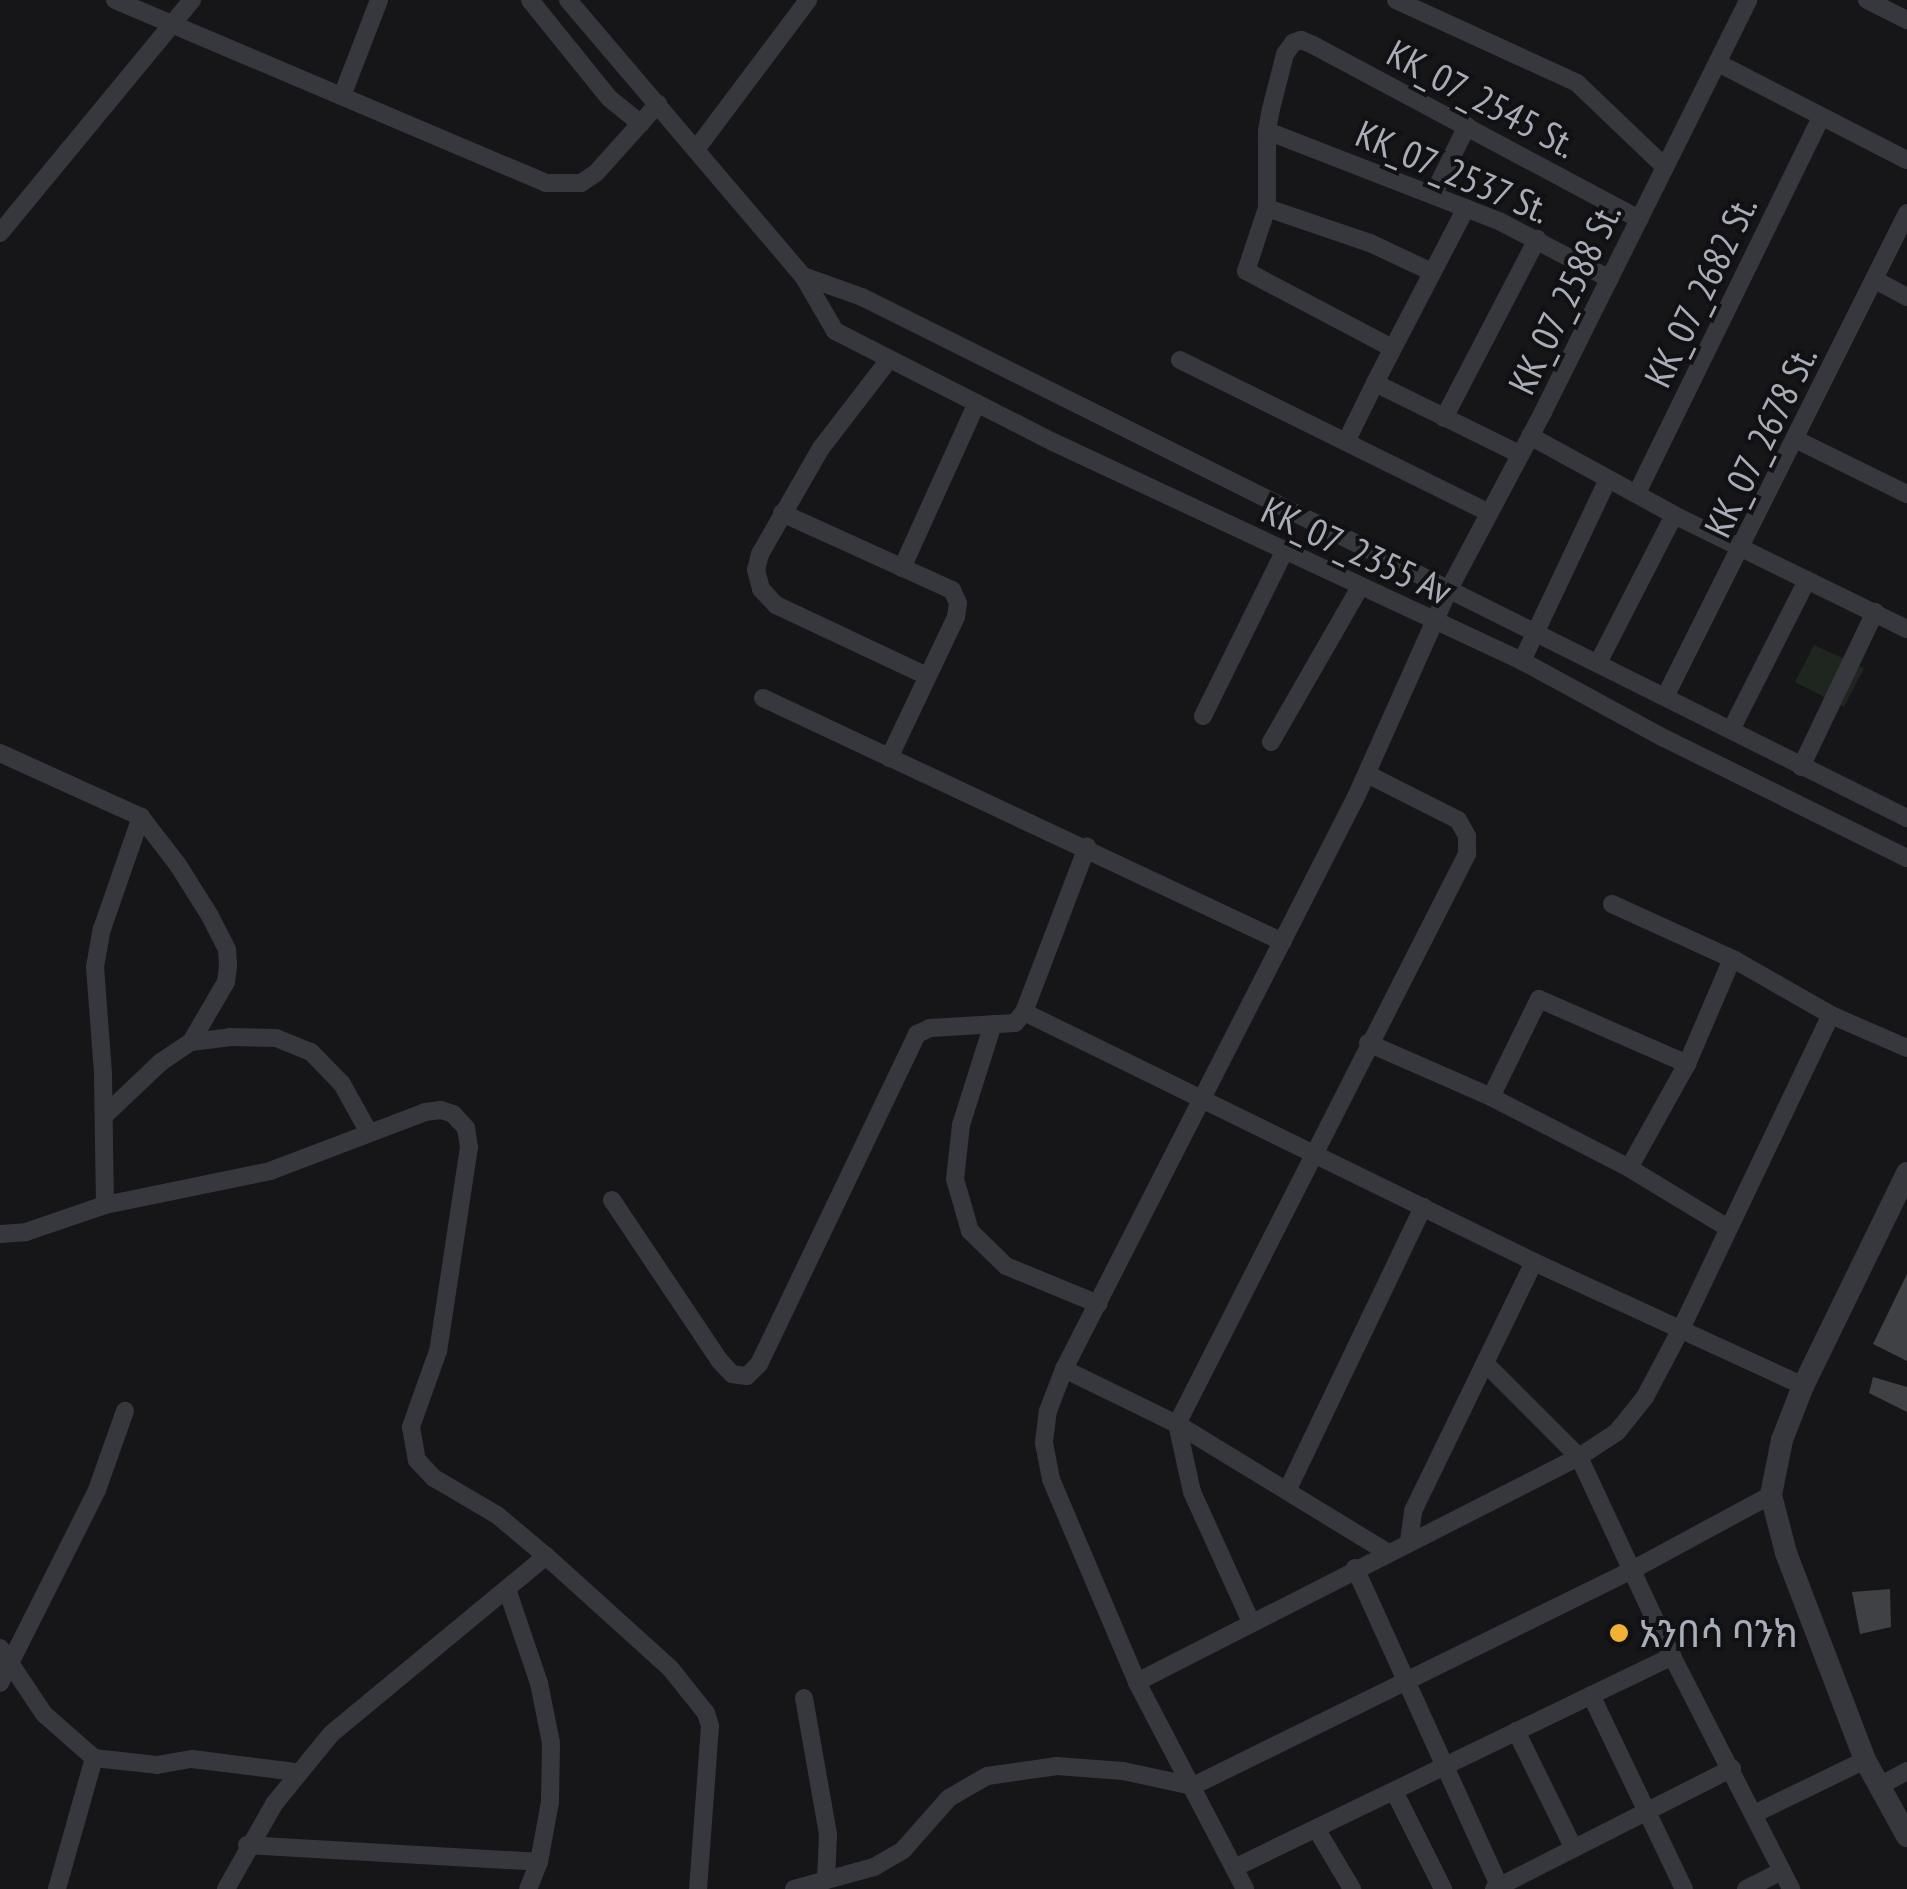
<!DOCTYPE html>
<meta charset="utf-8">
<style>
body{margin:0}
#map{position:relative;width:1907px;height:1889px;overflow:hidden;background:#161618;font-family:"PT Sans Narrow","Noto Sans Ethiopic",sans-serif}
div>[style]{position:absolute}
.green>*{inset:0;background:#1e261f}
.building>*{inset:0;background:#404145}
.minor>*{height:18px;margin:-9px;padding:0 9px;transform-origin:9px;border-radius:9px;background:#37383d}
.tertiary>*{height:22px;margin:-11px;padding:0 11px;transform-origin:11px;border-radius:11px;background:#37383d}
.dots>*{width:28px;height:28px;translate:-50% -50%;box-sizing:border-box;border:5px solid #111113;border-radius:50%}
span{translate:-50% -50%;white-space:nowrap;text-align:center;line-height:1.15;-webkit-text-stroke:8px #111113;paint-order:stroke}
.street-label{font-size:38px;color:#a8adb8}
.poi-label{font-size:38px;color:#a8adb8}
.left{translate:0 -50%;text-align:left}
</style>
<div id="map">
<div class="green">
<i style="clip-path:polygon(1814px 645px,1864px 668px,1844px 707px,1795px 682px)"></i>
</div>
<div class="building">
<i style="clip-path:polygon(1907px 1274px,1907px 1361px,1873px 1344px)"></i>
<i style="clip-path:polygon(1873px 1377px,1907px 1387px,1907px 1412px,1869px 1393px)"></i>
<i style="clip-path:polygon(1890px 1589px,1891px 1627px,1860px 1634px,1852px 1592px)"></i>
</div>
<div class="minor">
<i style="left:115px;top:0;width:468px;rotate:23deg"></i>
<i style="left:546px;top:183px;width:35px"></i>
<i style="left:581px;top:183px;width:18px;rotate:-34deg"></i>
<i style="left:596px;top:173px;width:93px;rotate:-48.1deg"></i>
<i style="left:530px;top:0;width:126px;rotate:51.1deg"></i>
<i style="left:609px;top:98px;width:41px;rotate:39.1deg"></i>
<i style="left:568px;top:0;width:362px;rotate:49.6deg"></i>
<i style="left:803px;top:276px;width:64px;rotate:59.8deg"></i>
<i style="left:835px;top:331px;width:245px;rotate:27deg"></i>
<i style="left:1053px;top:442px;width:518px;rotate:25.03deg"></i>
<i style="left:1522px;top:661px;width:162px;rotate:28.5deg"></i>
<i style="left:1664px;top:738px;width:271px;rotate:26.3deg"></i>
<i style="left:1396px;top:0;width:199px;rotate:24.6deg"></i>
<i style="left:1577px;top:83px;width:122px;rotate:43.7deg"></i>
<i style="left:1867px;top:0;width:45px;rotate:26.6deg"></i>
<i style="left:1718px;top:63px;width:212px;rotate:27.2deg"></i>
<i style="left:342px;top:96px;width:103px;rotate:-68.9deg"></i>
<i style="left:1267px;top:131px;width:249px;rotate:21.2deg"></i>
<i style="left:1499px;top:221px;width:125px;rotate:27.6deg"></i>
<i style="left:697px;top:148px;width:185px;rotate:-53.1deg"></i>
<i style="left:1433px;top:195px;width:77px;rotate:-63.8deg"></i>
<i style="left:1267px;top:208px;width:109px;rotate:18.8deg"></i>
<i style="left:1370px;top:243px;width:68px;rotate:25.1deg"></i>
<i style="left:1466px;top:208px;width:197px;rotate:117.5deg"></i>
<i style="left:1375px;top:383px;width:161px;rotate:26.2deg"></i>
<i style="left:0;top:233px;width:302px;rotate:-50.5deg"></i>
<i style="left:803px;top:276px;width:63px;rotate:19.6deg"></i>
<i style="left:862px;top:297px;width:1168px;rotate:26.5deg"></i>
<i style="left:1877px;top:281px;width:34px;rotate:28deg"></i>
<i style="left:1392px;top:348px;width:165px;rotate:-152.2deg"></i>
<i style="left:1246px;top:271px;width:66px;rotate:-71.6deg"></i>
<i style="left:1267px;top:208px;width:77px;rotate:-90deg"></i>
<i style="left:1267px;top:131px;width:22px;rotate:-80deg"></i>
<i style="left:1271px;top:109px;width:57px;rotate:-75.7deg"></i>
<i style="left:1285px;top:54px;width:14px;rotate:-54deg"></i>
<i style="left:1293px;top:43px;width:9px;rotate:-21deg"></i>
<i style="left:1301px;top:40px;width:13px;rotate:23deg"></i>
<i style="left:1313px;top:45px;width:370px;rotate:28.1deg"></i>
<i style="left:1180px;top:360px;width:343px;rotate:26.3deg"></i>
<i style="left:888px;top:361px;width:110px;rotate:127.6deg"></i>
<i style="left:821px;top:448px;width:122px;rotate:119.9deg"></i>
<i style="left:760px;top:554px;width:16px;rotate:104deg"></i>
<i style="left:756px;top:570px;width:20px;rotate:75deg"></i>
<i style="left:761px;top:589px;width:22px;rotate:47deg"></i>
<i style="left:776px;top:605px;width:167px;rotate:25.2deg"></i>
<i style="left:1444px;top:418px;width:202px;rotate:-62.5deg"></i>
<i style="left:1530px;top:436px;width:164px;rotate:28.7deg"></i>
<i style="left:1674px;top:515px;width:259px;rotate:26.1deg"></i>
<i style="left:1795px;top:439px;width:125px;rotate:26.2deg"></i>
<i style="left:1346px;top:442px;width:66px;rotate:-63.8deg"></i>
<i style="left:1637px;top:493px;width:419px;rotate:-63.9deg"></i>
<i style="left:782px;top:513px;width:187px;rotate:24.4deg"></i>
<i style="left:952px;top:590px;width:14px;rotate:65deg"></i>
<i style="left:958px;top:603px;width:14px;rotate:98deg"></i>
<i style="left:956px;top:617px;width:156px;rotate:115.4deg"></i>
<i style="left:902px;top:568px;width:181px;rotate:-65.6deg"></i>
<i style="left:1522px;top:661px;width:201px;rotate:-64.7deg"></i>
<i style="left:1598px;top:663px;width:166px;rotate:-62.8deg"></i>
<i style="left:1666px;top:695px;width:539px;rotate:-63.43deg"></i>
<i style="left:763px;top:698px;width:574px;rotate:25.14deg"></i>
<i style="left:1203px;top:716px;width:183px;rotate:-63.7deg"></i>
<i style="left:1732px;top:728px;width:166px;rotate:-63.1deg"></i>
<i style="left:1271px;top:742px;width:179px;rotate:-60.1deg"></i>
<i style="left:0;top:753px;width:155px;rotate:24.4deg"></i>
<i style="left:141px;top:817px;width:61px;rotate:52.4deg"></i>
<i style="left:178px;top:865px;width:60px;rotate:57.9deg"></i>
<i style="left:210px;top:916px;width:38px;rotate:63deg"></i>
<i style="left:227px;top:950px;width:16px;rotate:86deg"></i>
<i style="left:228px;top:966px;width:16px;rotate:97deg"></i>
<i style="left:226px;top:982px;width:69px;rotate:120.3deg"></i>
<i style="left:1801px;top:767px;width:172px;rotate:-64.5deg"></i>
<i style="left:1612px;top:904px;width:135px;rotate:24.5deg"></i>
<i style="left:1024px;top:1012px;width:568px;rotate:26.11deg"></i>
<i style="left:1534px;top:1262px;width:296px;rotate:24.7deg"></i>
<i style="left:993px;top:1024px;width:106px;rotate:107.6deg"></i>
<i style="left:961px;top:1125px;width:54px;rotate:96.3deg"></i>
<i style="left:955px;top:1179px;width:54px;rotate:73.9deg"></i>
<i style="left:970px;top:1231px;width:50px;rotate:44.2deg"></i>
<i style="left:1006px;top:1266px;width:100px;rotate:22.4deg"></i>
<i style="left:1368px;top:1043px;width:134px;rotate:23.7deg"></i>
<i style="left:1491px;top:1097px;width:155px;rotate:27.2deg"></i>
<i style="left:1629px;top:1168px;width:116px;rotate:31.2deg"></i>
<i style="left:1491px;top:1097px;width:109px;rotate:-63.9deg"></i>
<i style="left:1539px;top:999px;width:162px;rotate:23.7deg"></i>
<i style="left:104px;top:1116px;width:79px;rotate:-43.5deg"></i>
<i style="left:161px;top:1062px;width:36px;rotate:-34deg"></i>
<i style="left:191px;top:1042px;width:38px;rotate:-7deg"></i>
<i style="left:229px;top:1037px;width:47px;rotate:1.2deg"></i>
<i style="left:276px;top:1038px;width:38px;rotate:22deg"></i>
<i style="left:311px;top:1052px;width:45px;rotate:45.9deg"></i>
<i style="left:342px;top:1084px;width:54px;rotate:61deg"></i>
<i style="left:1629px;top:1168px;width:119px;rotate:-60.9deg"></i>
<i style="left:1687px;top:1064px;width:107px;rotate:-66.8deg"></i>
<i style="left:1729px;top:966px;width:8px;rotate:-45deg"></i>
<i style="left:1735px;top:960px;width:111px;rotate:29.8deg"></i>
<i style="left:1831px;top:1015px;width:83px;rotate:23.5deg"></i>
<i style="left:612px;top:1200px;width:192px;rotate:56.2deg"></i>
<i style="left:719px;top:1360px;width:19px;rotate:47deg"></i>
<i style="left:732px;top:1374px;width:15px;rotate:8deg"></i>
<i style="left:747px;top:1376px;width:17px;rotate:-45deg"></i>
<i style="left:759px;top:1364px;width:366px;rotate:-64.4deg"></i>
<i style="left:917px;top:1034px;width:14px;rotate:-25deg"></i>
<i style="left:930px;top:1028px;width:85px;rotate:-3.4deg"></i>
<i style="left:1015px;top:1023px;width:14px;rotate:-51deg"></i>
<i style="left:1024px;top:1012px;width:177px;rotate:-69.1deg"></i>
<i style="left:105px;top:1205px;width:132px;rotate:-90.9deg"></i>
<i style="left:103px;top:1073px;width:106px;rotate:-94.3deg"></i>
<i style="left:95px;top:967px;width:39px;rotate:-80deg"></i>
<i style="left:102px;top:929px;width:119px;rotate:-70.8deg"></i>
<i style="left:0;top:1234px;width:26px;rotate:-4deg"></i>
<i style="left:26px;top:1232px;width:83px;rotate:-18.9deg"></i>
<i style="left:105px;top:1205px;width:168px;rotate:-11.6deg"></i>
<i style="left:270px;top:1171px;width:166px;rotate:-20.8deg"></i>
<i style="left:425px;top:1112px;width:16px;rotate:-7deg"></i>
<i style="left:441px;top:1110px;width:13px;rotate:18deg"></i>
<i style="left:453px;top:1114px;width:19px;rotate:47deg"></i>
<i style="left:466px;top:1128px;width:19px;rotate:81deg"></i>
<i style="left:469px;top:1147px;width:206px;rotate:98.6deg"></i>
<i style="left:438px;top:1351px;width:81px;rotate:109.6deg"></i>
<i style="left:411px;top:1427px;width:34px;rotate:80deg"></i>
<i style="left:417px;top:1460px;width:25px;rotate:47deg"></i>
<i style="left:434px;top:1478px;width:73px;rotate:30.4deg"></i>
<i style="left:497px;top:1515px;width:64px;rotate:39.9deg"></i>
<i style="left:1485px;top:1363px;width:133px;rotate:45deg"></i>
<i style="left:1579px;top:1457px;width:45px;rotate:-33.3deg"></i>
<i style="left:1617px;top:1432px;width:45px;rotate:-51.3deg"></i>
<i style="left:1645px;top:1397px;width:77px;rotate:-62.1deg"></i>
<i style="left:1681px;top:1329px;width:348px;rotate:-64.5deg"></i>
<i style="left:1064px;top:1369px;width:126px;rotate:26deg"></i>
<i style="left:1177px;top:1424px;width:246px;rotate:31.4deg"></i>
<i style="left:1288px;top:1489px;width:313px;rotate:-64.4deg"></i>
<i style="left:1409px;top:1541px;width:30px;rotate:-82deg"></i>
<i style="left:1413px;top:1511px;width:277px;rotate:-64.1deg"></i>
<i style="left:1355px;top:1568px;width:349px;rotate:65.6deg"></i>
<i style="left:508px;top:1592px;width:96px;rotate:71.2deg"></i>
<i style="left:539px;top:1683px;width:61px;rotate:78.7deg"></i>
<i style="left:551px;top:1743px;width:59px;rotate:91deg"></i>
<i style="left:550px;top:1802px;width:61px;rotate:100.4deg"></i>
<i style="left:539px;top:1862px;width:29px;rotate:112deg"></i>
<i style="left:1251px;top:1622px;width:143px;rotate:-114.4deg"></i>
<i style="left:1192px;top:1492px;width:70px;rotate:-102.4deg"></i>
<i style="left:1177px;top:1424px;width:640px;rotate:-63.03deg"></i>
<i style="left:1467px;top:854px;width:18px;rotate:-90deg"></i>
<i style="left:1467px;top:836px;width:18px;rotate:-119deg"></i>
<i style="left:1458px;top:820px;width:102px;rotate:-153.2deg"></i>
<i style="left:0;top:1648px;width:79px;rotate:56.3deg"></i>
<i style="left:44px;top:1714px;width:67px;rotate:41.3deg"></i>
<i style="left:94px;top:1758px;width:136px;rotate:105.8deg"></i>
<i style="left:1137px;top:1682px;width:496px;rotate:-27deg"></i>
<i style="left:1579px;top:1457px;width:220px;rotate:65deg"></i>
<i style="left:1672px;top:1656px;width:262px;rotate:62.9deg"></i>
<i style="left:0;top:1683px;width:216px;rotate:-63.3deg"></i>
<i style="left:97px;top:1490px;width:84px;rotate:-70.5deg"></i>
<i style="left:1591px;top:1695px;width:215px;rotate:64.4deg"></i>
<i style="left:804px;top:1698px;width:138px;rotate:80deg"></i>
<i style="left:828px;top:1834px;width:46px;rotate:92.5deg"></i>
<i style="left:1516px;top:1731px;width:131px;rotate:63.8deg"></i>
<i style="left:94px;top:1758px;width:63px;rotate:6.3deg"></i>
<i style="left:157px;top:1765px;width:36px;rotate:-10deg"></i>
<i style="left:192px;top:1759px;width:106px;rotate:7.1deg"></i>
<i style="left:1879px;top:1786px;width:32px;rotate:-28deg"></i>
<i style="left:1394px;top:1791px;width:110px;rotate:63.4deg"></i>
<i style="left:1754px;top:1814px;width:123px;rotate:-25.9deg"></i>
<i style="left:1317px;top:1830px;width:69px;rotate:59.3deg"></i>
<i style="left:247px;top:1845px;width:292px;rotate:3.3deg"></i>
<i style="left:1234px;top:1868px;width:487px;rotate:-25.8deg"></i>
<i style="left:226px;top:1889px;width:98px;rotate:-60.5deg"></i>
<i style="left:274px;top:1804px;width:90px;rotate:-50.8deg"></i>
<i style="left:331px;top:1734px;width:279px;rotate:-39.6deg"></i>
<i style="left:546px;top:1556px;width:167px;rotate:42.1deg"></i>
<i style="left:670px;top:1668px;width:58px;rotate:51.3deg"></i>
<i style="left:706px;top:1713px;width:14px;rotate:73deg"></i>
<i style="left:710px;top:1726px;width:163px;rotate:94.2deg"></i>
<i style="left:794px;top:1889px;width:83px;rotate:-15.4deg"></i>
<i style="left:874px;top:1867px;width:34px;rotate:-30deg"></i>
<i style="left:903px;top:1850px;width:69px;rotate:-48.5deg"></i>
<i style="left:949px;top:1798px;width:44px;rotate:-30.1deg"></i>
<i style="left:987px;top:1776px;width:71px;rotate:-8.1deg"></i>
<i style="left:1057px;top:1766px;width:66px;rotate:4.3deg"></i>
<i style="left:1123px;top:1771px;width:72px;rotate:12.1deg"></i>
<i style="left:1193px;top:1786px;width:491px;rotate:-26.2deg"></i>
<i style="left:1634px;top:1569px;width:156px;rotate:-28.4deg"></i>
<i style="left:1245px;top:1889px;width:233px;rotate:-117.6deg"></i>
<i style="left:1137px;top:1682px;width:220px;rotate:-113deg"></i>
<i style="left:1051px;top:1479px;width:38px;rotate:-101deg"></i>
<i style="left:1044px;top:1442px;width:31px;rotate:-83deg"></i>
<i style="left:1048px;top:1411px;width:45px;rotate:-69.1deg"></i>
<i style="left:1064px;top:1369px;width:642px;rotate:-62.96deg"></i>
<i style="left:1356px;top:797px;width:226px;rotate:-65.9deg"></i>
<i style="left:1448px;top:591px;width:203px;rotate:-62deg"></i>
<i style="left:1543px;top:412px;width:460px;rotate:-63.5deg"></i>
<i style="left:1494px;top:1889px;width:267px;rotate:-26.9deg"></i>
<i style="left:1746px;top:1889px;width:40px;rotate:-26.6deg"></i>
</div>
<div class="tertiary">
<i style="left:1907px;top:1173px;width:237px;rotate:116deg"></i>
<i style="left:1803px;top:1386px;width:58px;rotate:111.3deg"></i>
<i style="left:1782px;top:1440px;width:56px;rotate:101.3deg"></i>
<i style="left:1771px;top:1495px;width:60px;rotate:75.5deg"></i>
<i style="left:1786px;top:1553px;width:222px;rotate:69.1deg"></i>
<i style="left:1865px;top:1760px;width:87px;rotate:61.1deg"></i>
</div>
<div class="dots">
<i style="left:1619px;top:1633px;background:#f2b134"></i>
</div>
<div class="street-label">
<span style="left:1482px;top:98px;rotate:28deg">KK_07_2545 St.</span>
<span style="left:1453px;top:171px;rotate:23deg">KK_07_2537 St.</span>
<span style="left:1700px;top:291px;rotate:-64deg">KK_07_2682 St.</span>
<span style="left:1564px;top:298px;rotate:-64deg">KK_07_2588 St.</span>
<span style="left:1760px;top:441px;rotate:-64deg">KK_07_2678 St.</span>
<span style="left:1357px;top:550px;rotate:25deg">KK_07_2355 Av</span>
</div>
<div class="poi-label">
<span class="left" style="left:1639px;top:1633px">አንበሳ ባንክ</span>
</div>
</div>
